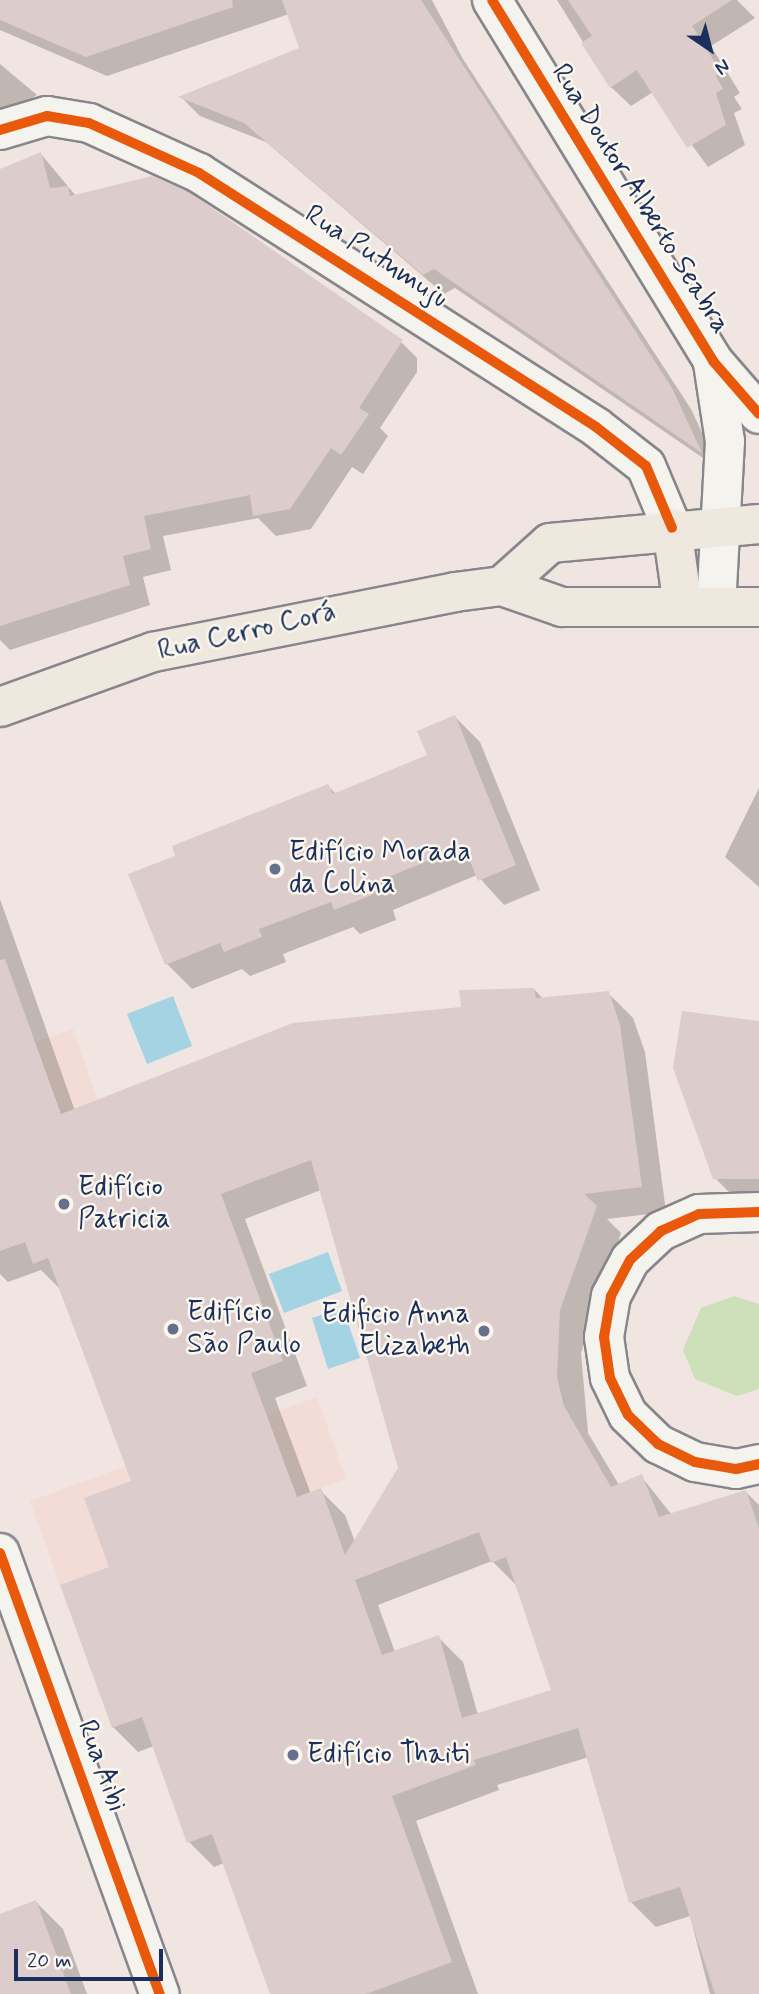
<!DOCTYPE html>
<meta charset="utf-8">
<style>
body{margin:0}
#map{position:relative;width:759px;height:1994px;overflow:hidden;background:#f0e5e0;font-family:Mynerve,sans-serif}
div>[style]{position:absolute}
.built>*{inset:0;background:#f3dcd5}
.green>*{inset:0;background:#cde0ba}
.water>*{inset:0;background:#a4d3e4}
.shadow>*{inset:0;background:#0003}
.building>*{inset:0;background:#dccccb}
.roads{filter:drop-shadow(2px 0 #87868c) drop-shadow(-2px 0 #87868c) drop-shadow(0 2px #87868c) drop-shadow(0 -2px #87868c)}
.minor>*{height:38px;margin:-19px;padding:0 19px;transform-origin:19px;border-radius:19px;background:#f5f3ee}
.primary>*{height:38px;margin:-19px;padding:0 19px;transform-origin:19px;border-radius:19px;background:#eee8df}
.cycleway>*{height:10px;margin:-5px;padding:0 5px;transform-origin:5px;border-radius:5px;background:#e8590c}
.dots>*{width:19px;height:19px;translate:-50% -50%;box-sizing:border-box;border:4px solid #fbf7ec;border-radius:50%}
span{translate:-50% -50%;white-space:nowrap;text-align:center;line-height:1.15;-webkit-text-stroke:5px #fbf7ec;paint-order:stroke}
.street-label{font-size:28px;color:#1b2f5e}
.poi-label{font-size:28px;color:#1b2f5e}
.left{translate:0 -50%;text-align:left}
.right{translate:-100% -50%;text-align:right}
.north{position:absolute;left:675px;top:14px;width:70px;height:70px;-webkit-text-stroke:5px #fbf7ec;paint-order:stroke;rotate:145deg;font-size:19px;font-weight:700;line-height:28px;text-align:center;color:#1b2f5e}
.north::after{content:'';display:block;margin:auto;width:24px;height:32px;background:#1b2f5e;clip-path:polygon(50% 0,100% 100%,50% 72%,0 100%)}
.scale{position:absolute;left:14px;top:1949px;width:149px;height:32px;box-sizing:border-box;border:4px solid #1b2f5e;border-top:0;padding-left:9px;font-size:21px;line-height:24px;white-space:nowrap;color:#1b2f5e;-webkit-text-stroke:5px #fbf7ec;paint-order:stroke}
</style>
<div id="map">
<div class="built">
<i style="clip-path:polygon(73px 1029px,98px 1101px,0 1136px,0 1055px)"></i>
<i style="clip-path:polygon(317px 1397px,346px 1479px,60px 1585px,30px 1501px)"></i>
</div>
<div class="green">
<i style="clip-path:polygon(734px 1296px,759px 1304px,759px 1389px,737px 1396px,695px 1379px,683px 1350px,701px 1308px)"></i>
</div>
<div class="water">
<i style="clip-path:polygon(173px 996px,192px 1046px,147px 1064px,127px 1014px)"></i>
<i style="clip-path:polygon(328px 1252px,342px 1291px,284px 1313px,269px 1274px)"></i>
<i style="clip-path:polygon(343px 1308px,360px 1358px,328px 1369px,312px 1318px)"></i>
</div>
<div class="shadow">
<i style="clip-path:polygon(0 0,432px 0,463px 59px,691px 409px,719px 469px,455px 288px,444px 294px,266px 142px,200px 116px,181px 97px,302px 49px,289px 14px,107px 76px,0 30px)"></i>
<i style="clip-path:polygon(557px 0,737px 0,755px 18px,711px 46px,740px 93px,734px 97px,742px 109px,734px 113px,745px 145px,708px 167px,653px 92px,631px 106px,611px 87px)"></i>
<i style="clip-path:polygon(0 64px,37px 95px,0 116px)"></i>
<i style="clip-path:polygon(41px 154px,76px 196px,395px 336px,417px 358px,417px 372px,380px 428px,388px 436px,363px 474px,352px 467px,311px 529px,276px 536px,258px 518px,163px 536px,171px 570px,143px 577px,150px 605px,10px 650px,0 640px,0 172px)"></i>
<i style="clip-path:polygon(455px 717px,480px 742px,540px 890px,504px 905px,477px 875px,393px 910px,396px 920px,360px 934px,353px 927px,283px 954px,286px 962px,250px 976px,242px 969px,192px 989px,167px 964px,178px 857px,328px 786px,336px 794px,429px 756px)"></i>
<i style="clip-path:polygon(759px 788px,759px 887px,725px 857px)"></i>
<i style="clip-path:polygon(evenodd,0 899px,75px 1111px,534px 989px,543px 999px,608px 993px,633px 1018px,645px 1052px,666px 1212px,607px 1219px,621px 1233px,581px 1353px,588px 1433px,619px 1485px,641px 1476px,672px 1515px,746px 1492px,759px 1505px,759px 1994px,710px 1994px,690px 1916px,656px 1927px,631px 1902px,589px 1757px,497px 1785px,499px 1790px,416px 1821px,478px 1994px,272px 1994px,224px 1863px,214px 1867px,189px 1842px,154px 1746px,138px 1752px,113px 1727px,111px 1568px,134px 1482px,59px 1288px,41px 1270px,8px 1282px,0 1274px,0 899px,321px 1190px,400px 1468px,355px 1542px,345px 1515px,320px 1490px,311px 1494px,275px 1398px,307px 1386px,245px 1219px,321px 1190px,0 899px,492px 1561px,518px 1587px,553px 1691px,478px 1715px,463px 1662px,438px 1637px,395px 1652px,378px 1605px,492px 1561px)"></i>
<i style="clip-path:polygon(759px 1023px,759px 1197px,734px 1197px,715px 1178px)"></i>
<i style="clip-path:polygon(36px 1902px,63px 1929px,87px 1994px,0 1994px,0 1916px)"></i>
</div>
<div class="building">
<i style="clip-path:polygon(0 0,232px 0,233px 7px,86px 57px,0 20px)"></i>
<i style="clip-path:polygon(282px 0,421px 0,672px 388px,702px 453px,434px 269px,423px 275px,244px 123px,178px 97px,299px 48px)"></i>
<i style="clip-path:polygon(568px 0,732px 0,692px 26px,721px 72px,716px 76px,723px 89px,716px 93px,726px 125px,687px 148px,637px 70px,610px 88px,581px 43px,592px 36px)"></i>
<i style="clip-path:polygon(41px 152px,50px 188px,68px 186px,70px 196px,152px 176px,189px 192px,403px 340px,359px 408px,369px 414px,341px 455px,331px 448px,290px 509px,253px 516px,250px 495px,144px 516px,151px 549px,123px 556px,130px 585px,0 626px,0 169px)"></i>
<i style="clip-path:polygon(455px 715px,516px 865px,478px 881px,464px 846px,369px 885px,372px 895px,334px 910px,331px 902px,259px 929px,262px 937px,224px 952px,220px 943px,165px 965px,128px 874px,175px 856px,172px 846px,328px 784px,333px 794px,427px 755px,417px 731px)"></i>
<i style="clip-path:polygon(evenodd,5px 959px,61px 1114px,293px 1023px,461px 1007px,459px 990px,534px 988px,536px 998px,609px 991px,620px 1025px,642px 1187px,584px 1194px,597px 1206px,560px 1310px,557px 1377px,564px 1406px,611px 1487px,642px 1474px,659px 1517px,746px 1490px,759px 1528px,759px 1994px,715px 1994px,680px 1887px,629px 1903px,578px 1728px,474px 1760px,476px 1765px,392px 1796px,452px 1962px,366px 1994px,270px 1994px,212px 1834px,187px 1843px,142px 1717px,112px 1728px,60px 1585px,109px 1567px,84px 1498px,131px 1481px,48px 1258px,33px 1264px,25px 1242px,0 1251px,0 960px,5px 959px,311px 1160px,398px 1468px,345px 1555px,321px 1488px,297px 1497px,251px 1373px,283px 1361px,221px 1194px,311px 1160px,5px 959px,479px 1532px,491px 1563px,506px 1557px,551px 1690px,462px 1718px,439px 1635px,382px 1655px,355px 1580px,479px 1532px)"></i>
<i style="clip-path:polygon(682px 1011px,759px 1021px,759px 1179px,713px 1179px,673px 1068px)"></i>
<i style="clip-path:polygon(36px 1900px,71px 1994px,0 1994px,0 1914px)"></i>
</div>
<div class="roads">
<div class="minor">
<i style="left:492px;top:0;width:423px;rotate:58.5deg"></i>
<i style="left:713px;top:361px;width:70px;rotate:49deg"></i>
<i style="left:0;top:130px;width:49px;rotate:-16.6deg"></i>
<i style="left:47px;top:116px;width:43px;rotate:9.5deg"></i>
<i style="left:89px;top:123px;width:121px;rotate:24.4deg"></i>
<i style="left:199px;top:173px;width:471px;rotate:32.6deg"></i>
<i style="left:596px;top:427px;width:63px;rotate:38deg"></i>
<i style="left:646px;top:466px;width:67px;rotate:67.2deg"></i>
<i style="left:713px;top:363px;width:79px;rotate:81.3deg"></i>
<i style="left:725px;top:441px;width:164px;rotate:93.1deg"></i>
<i style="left:759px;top:1212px;width:60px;rotate:178.1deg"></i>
<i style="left:699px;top:1214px;width:42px;rotate:155.9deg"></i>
<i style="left:661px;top:1231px;width:42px;rotate:136.9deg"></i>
<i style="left:630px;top:1260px;width:41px;rotate:117.8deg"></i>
<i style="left:611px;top:1296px;width:42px;rotate:99.7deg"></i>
<i style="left:604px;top:1337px;width:41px;rotate:81.7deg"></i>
<i style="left:610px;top:1378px;width:41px;rotate:64.1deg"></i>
<i style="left:628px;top:1415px;width:42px;rotate:44deg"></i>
<i style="left:658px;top:1444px;width:41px;rotate:25.9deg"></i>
<i style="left:695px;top:1462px;width:42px;rotate:9.7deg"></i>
<i style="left:736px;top:1469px;width:24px;rotate:-12deg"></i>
<i style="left:0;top:1553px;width:469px;rotate:70.1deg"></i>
</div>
<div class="primary">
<i style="left:672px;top:528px;width:79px;rotate:82deg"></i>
<i style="left:502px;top:586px;width:64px;rotate:-41.9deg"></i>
<i style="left:550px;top:543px;width:210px;rotate:-5.2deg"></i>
<i style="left:0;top:707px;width:163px;rotate:-19.8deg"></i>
<i style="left:153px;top:652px;width:308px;rotate:-11.2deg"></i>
<i style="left:455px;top:592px;width:47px;rotate:-7.3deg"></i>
<i style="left:502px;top:586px;width:64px;rotate:19.3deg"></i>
<i style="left:562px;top:607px;width:197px"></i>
</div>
</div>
<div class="cycleway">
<i style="left:492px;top:0;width:423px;rotate:58.5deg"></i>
<i style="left:713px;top:361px;width:70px;rotate:49deg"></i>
<i style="left:0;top:130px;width:49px;rotate:-16.6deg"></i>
<i style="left:47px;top:116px;width:43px;rotate:9.5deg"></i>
<i style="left:89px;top:123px;width:121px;rotate:24.4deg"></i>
<i style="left:199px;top:173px;width:471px;rotate:32.6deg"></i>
<i style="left:596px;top:427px;width:63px;rotate:38deg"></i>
<i style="left:646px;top:466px;width:67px;rotate:67.2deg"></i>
<i style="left:759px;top:1212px;width:60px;rotate:178.1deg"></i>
<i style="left:699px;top:1214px;width:42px;rotate:155.9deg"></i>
<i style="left:661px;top:1231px;width:42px;rotate:136.9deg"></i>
<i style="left:630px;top:1260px;width:41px;rotate:117.8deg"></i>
<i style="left:611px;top:1296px;width:42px;rotate:99.7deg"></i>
<i style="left:604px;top:1337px;width:41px;rotate:81.7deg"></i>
<i style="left:610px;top:1378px;width:41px;rotate:64.1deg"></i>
<i style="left:628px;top:1415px;width:42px;rotate:44deg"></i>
<i style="left:658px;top:1444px;width:41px;rotate:25.9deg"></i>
<i style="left:695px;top:1462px;width:42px;rotate:9.7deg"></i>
<i style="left:736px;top:1469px;width:24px;rotate:-12deg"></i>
<i style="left:0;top:1553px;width:469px;rotate:70.1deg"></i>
</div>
<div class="dots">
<i style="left:275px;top:869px;background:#666f8c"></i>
<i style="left:64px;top:1204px;background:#666f8c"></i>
<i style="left:173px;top:1329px;background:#666f8c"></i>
<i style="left:484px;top:1331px;background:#666f8c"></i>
<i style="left:293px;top:1755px;background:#666f8c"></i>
</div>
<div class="street-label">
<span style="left:640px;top:199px;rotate:58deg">Rua Doutor Alberto Seabra</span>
<span style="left:376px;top:257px;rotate:33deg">Rua Putumuju</span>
<span style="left:247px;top:632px;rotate:-13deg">Rua Cerro Corá</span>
<span style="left:101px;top:1766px;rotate:70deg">Rua Aibi</span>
</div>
<div class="poi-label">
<span class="left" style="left:289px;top:869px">Edifício Morada<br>da Colina</span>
<span class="left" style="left:78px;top:1204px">Edifício<br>Patricia</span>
<span class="left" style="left:187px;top:1329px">Edifício<br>São Paulo</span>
<span class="right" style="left:470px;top:1331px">Edificio Anna<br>Elizabeth</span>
<span class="left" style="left:307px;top:1755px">Edifício Thaiti</span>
</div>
<div class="north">N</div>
<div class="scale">20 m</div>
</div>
